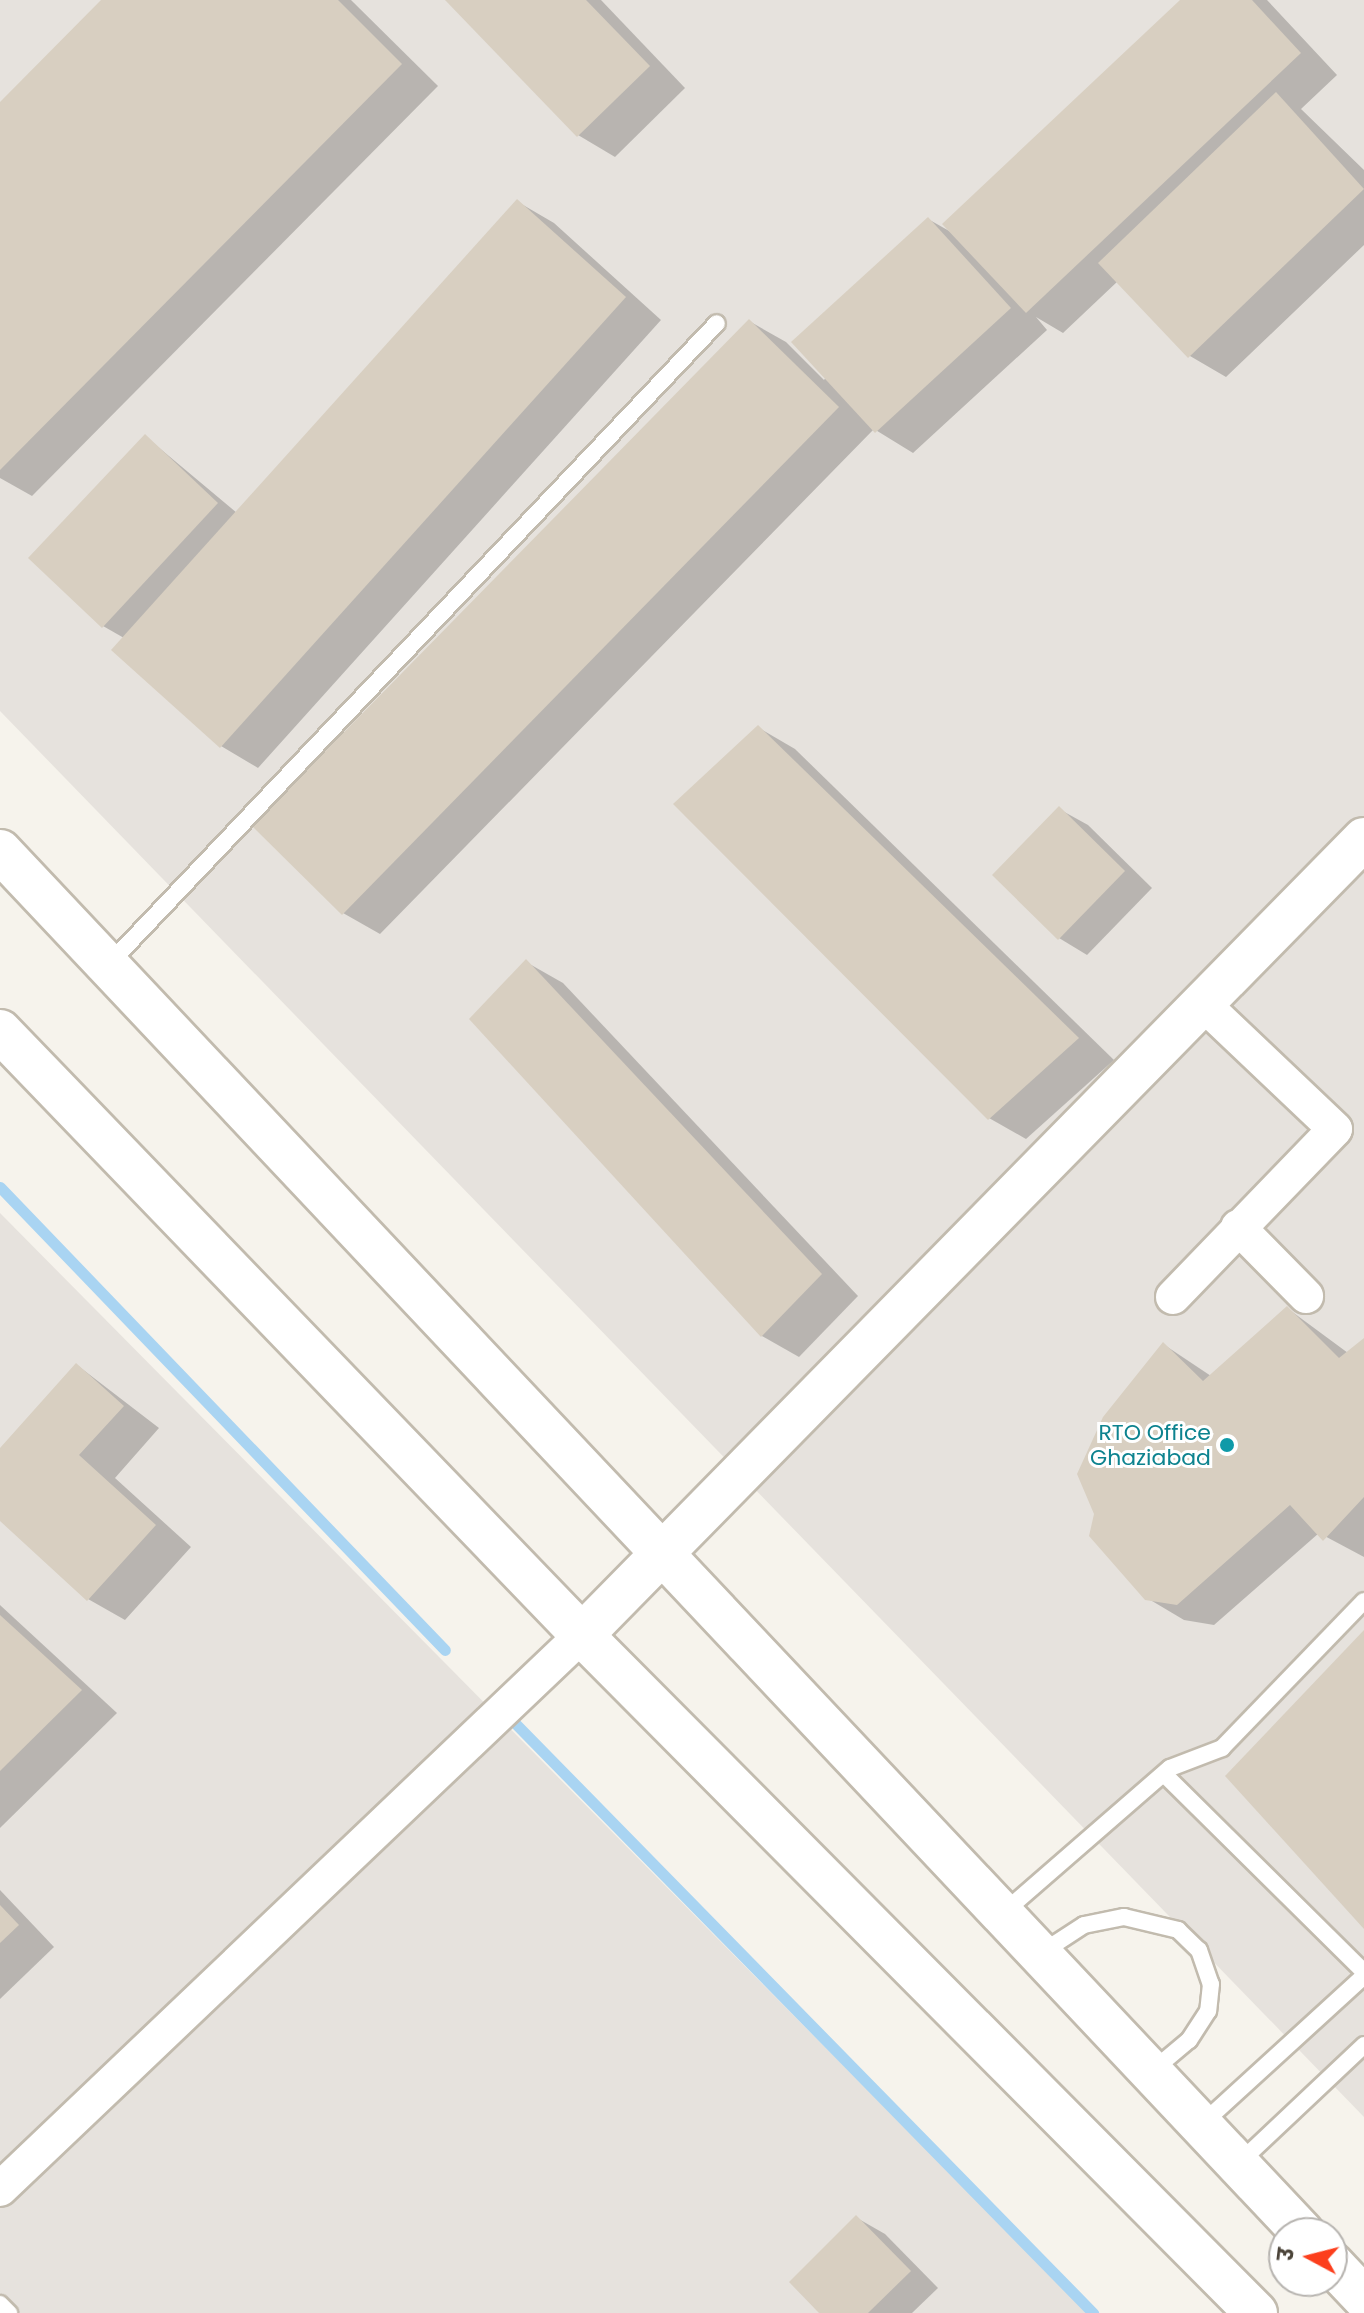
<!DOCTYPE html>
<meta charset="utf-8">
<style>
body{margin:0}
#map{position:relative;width:1364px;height:2313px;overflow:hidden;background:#f6f3ec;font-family:Poppins,"Noto Sans Devanagari",sans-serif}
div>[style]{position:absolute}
.industrial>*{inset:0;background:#e6e2dd}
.shadow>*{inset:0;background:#0003}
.stream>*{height:11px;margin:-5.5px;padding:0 5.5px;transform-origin:5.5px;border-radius:5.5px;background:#a9d4f2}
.building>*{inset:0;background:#d8cfc1}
.roads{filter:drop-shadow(2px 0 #c2bbae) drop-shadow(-2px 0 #c2bbae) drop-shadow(0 2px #c2bbae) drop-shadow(0 -2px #c2bbae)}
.service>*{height:16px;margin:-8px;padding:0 8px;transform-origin:8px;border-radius:8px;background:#fff}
.minor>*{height:34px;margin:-17px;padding:0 17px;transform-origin:17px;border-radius:17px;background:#fff}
.tertiary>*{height:42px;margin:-21px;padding:0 21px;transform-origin:21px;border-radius:21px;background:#fff}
.dots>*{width:22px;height:22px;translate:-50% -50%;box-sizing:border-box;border:4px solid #fff;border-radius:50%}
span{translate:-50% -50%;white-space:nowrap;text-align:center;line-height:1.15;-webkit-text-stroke:6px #fff;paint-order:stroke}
.culture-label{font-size:22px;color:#0d838f}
.right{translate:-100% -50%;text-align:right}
.north{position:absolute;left:1268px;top:2217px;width:80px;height:80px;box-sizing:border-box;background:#fff;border:2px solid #b7b4b0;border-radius:50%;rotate:277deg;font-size:22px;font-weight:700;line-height:32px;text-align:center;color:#4b4439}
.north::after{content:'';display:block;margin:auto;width:28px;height:36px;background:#fc3f1d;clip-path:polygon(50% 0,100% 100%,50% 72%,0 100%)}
</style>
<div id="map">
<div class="industrial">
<i style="clip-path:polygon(0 0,1364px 0,1364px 2117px,0 711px)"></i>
<i style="clip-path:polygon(0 1213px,1088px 2313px,0 2313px)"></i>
</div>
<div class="shadow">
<i style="clip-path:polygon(104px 0,351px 0,438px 86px,32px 496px,0 478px,0 105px)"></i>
<i style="clip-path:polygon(448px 0,601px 0,685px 88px,615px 157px,578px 135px)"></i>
<i style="clip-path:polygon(1182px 0,1267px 0,1337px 75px,1301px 109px,1364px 170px,1364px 245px,1226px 377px,1190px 356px,1118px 281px,1063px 333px,1036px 317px,1047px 330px,913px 453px,874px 429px,380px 934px,343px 913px,749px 321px,786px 342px,824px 380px,928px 219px,951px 232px)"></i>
<i style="clip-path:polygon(518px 202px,554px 223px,661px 320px,258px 768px,221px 746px,124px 638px,103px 626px,145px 436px,237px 513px)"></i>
<i style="clip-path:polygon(759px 728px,795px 749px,1114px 1060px,1026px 1139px,989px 1118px)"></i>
<i style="clip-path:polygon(1059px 809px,1088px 825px,1152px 888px,1087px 955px,1059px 938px)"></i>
<i style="clip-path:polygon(526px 962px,563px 983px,858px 1296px,799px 1357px,762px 1336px,471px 1019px)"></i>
<i style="clip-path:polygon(1287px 1308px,1348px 1353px,1364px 1341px,1364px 1557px,1319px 1533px,1214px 1625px,1184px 1620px,1147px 1598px,1163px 1344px,1211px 1376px)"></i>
<i style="clip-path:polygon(77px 1365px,159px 1428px,115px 1478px,191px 1547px,125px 1620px,88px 1599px,0 1518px,0 1451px)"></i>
<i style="clip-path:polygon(0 1605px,117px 1713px,0 1828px)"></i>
<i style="clip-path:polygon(0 1890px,54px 1947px,0 1999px)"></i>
<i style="clip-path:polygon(857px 2218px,885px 2234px,938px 2288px,912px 2313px,821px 2313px)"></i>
</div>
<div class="stream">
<i style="left:0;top:1187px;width:642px;rotate:46.14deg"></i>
<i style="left:511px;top:1719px;width:832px;rotate:45.58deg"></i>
</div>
<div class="building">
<i style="clip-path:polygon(101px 0,338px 0,402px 64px,0 470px,0 102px)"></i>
<i style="clip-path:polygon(445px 0,586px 0,650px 66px,577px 137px)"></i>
<i style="clip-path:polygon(1180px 0,1252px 0,1301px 53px,1026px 313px,942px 224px)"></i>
<i style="clip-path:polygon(1276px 92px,1364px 189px,1188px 358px,1098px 263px)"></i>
<i style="clip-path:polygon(517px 199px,626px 297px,220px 748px,111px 650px)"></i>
<i style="clip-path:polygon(928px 217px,1011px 308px,875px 433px,791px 342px)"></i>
<i style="clip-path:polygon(749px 319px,839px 407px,342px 915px,252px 826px)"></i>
<i style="clip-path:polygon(145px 434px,218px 503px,102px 628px,28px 558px)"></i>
<i style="clip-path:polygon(758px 725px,1079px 1038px,988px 1120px,673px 804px)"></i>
<i style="clip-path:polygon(1059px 806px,1125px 871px,1058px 940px,992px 875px)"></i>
<i style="clip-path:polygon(526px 959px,822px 1274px,761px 1337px,469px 1019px)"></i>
<i style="clip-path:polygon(1287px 1306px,1339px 1358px,1364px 1338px,1364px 1497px,1323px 1541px,1290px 1505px,1177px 1605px,1145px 1600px,1089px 1536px,1094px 1514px,1077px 1474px,1103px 1417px,1163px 1342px,1203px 1381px)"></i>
<i style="clip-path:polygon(76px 1363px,124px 1406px,79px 1455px,156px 1525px,87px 1601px,0 1521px,0 1448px)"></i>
<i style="clip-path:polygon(0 1615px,82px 1690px,0 1771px)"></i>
<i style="clip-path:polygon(1364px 1630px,1364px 1929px,1225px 1776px)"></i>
<i style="clip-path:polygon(0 1905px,19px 1925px,0 1943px)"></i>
<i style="clip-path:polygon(856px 2215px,911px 2271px,868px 2313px,819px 2313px,789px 2282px)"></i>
</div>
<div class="roads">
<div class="service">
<i style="left:109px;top:964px;width:883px;rotate:-46.51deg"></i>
<i style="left:1164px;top:1774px;width:281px;rotate:44.7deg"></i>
<i style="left:1003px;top:1913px;width:221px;rotate:-41deg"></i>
<i style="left:1170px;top:1768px;width:56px;rotate:-21deg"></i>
<i style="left:1222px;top:1748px;width:204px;rotate:-46deg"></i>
<i style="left:1041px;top:1953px;width:51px;rotate:-33.1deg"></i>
<i style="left:1084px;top:1925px;width:41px;rotate:-11.3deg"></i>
<i style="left:1124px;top:1917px;width:56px;rotate:13.5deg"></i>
<i style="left:1178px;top:1930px;width:29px;rotate:44deg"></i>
<i style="left:1199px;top:1950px;width:36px;rotate:71deg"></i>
<i style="left:1211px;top:1984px;width:27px;rotate:96deg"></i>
<i style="left:1208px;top:2011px;width:35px;rotate:123deg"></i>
<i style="left:1189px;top:2040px;width:50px;rotate:139.9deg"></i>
<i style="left:1203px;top:2123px;width:218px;rotate:-42.4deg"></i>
<i style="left:1239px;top:2163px;width:172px;rotate:-43.3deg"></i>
<i style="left:0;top:2304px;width:13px;rotate:45deg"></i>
</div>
<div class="minor">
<i style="left:1238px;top:1227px;width:97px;rotate:45.4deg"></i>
<i style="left:1173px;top:1297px;width:233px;rotate:-46deg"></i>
<i style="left:1335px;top:1129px;width:183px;rotate:-136.5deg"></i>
<i style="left:0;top:2189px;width:804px;rotate:-43.59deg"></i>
</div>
<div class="tertiary">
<i style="left:0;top:851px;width:1899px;rotate:46.69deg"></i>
<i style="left:0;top:1031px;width:839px;rotate:46.06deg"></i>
<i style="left:582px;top:1635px;width:956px;rotate:45.17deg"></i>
<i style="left:582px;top:1635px;width:1116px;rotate:-45.51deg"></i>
<i style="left:1332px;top:2264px;width:47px;rotate:46.7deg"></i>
</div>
</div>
<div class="dots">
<i style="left:1227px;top:1445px;background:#0f9aa8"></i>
</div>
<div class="culture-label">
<span class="right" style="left:1211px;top:1445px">RTO Office<br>Ghaziabad</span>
</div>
<div class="north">उ</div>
</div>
